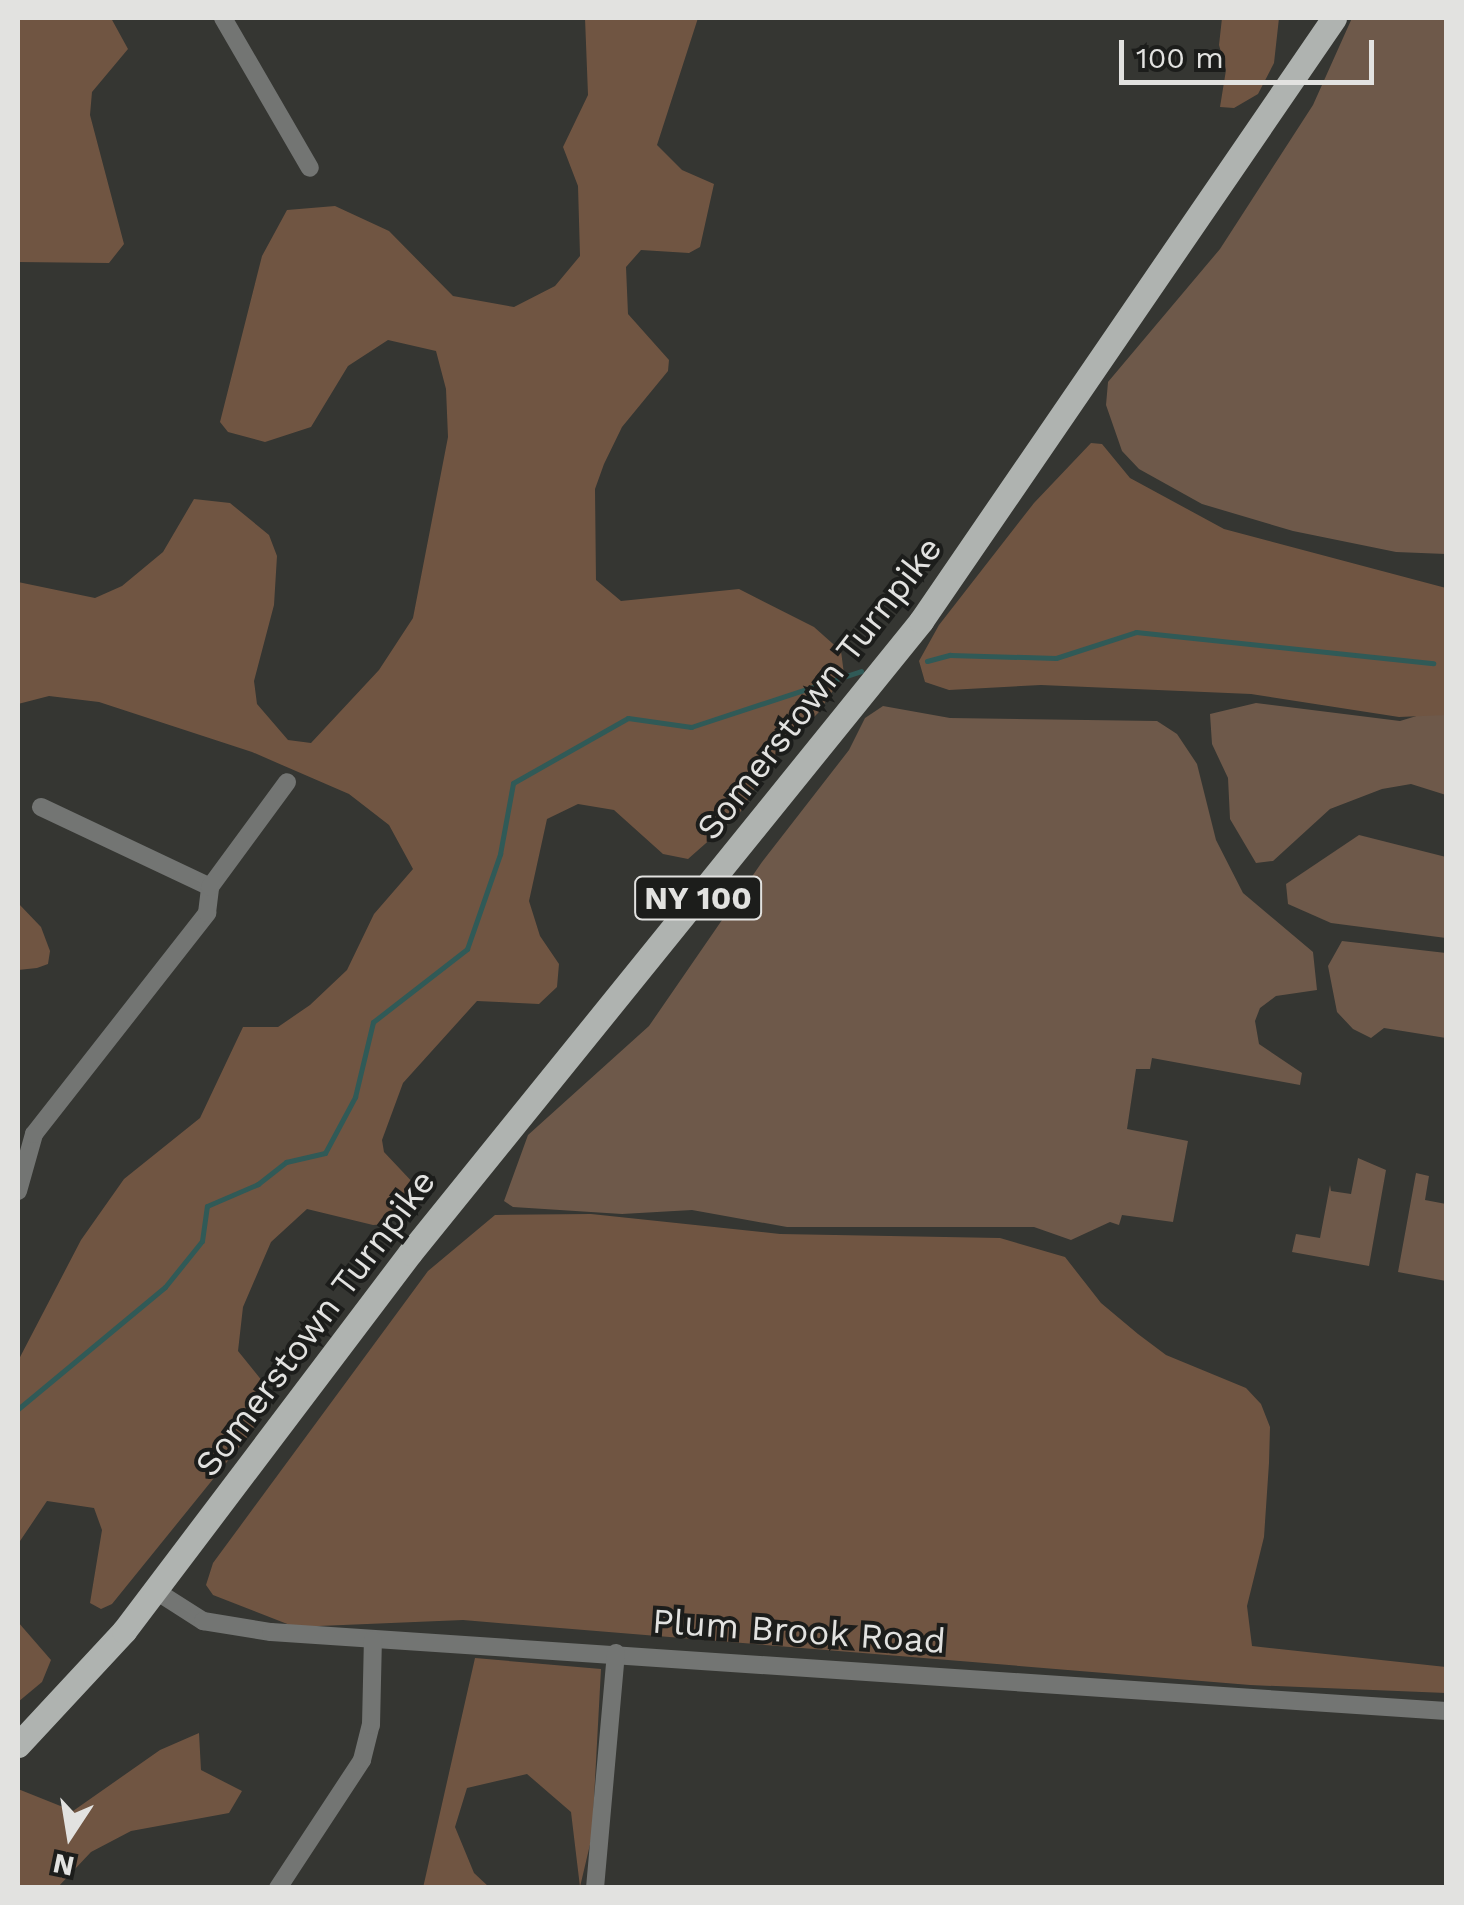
<!DOCTYPE html>
<style>
body{margin:0}
#map{position:relative;width:1464px;height:1905px;overflow:hidden;background:#353632;font-family:"Work Sans",sans-serif}
div>[style]{position:absolute}
.green>*{inset:0;background:#6e594a}
.forest>*{inset:0;background:#705542}
.stream>*{height:5px;margin:-2.5px;padding:0 2.5px;transform-origin:2.5px;border-radius:2.5px;background:#305a57}
.street>*{height:18px;margin:-9px;padding:0 9px;transform-origin:9px;border-radius:9px;background:#737573}
.primary>*{height:25px;margin:-12.5px;padding:0 12.5px;transform-origin:12.5px;border-radius:12.5px;background:#afb3b0}
span{translate:-50% -50%;white-space:nowrap;text-align:center;line-height:1.15;-webkit-text-stroke:8px #1c1d1b;paint-order:stroke}
.shield-label span{padding:2px 8px;background:#1c1d1b;border:2px solid;border-radius:8px;-webkit-text-stroke-width:0}
.shield-label{font-size:32px;color:#e2e2e0;font-weight:700}
.street-label{font-size:35px;color:#e2e2e0}
.frame{position:absolute;inset:0;border:20px solid #e2e2e0;pointer-events:none}
.north{position:absolute;left:20px;top:1785px;width:100px;height:100px;-webkit-text-stroke:8px #1c1d1b;paint-order:stroke;rotate:192deg;font-size:28px;font-weight:700;line-height:40px;text-align:center;color:#e2e2e0}
.north::after{content:'';display:block;margin:auto;width:35px;height:45px;background:#e2e2e0;clip-path:polygon(50% 0,100% 100%,50% 72%,0 100%)}
.scale{position:absolute;left:1119px;top:40px;width:255px;height:45px;box-sizing:border-box;border:5px solid #e2e2e0;border-top:0;padding-left:12px;font-size:30px;line-height:35px;white-space:nowrap;color:#e2e2e0;-webkit-text-stroke:8px #1c1d1b;paint-order:stroke}
</style>
<div id="map">
<div class="green">
<i style="clip-path:polygon(1352px 18px,1446px 18px,1446px 554px,1396px 552px,1293px 531px,1202px 504px,1139px 469px,1122px 451px,1106px 405px,1108px 382px,1220px 249px,1313px 105px)"></i>
<i style="clip-path:polygon(1256px 703px,1400px 721px,1446px 707px,1446px 795px,1411px 784px,1382px 789px,1330px 809px,1273px 861px,1256px 863px,1230px 819px,1228px 778px,1212px 744px,1210px 714px)"></i>
<i style="clip-path:polygon(883px 706px,950px 718px,1157px 721px,1177px 734px,1197px 764px,1216px 840px,1243px 893px,1313px 952px,1317px 990px,1276px 996px,1260px 1008px,1255px 1021px,1259px 1044px,1302px 1073px,1300px 1085px,1152px 1058px,1150px 1069px,1136px 1069px,1127px 1129px,1188px 1141px,1173px 1222px,1122px 1215px,1119px 1225px,1110px 1222px,1071px 1240px,1034px 1227px,787px 1227px,692px 1210px,622px 1214px,513px 1207px,504px 1201px,528px 1135px,649px 1026px,762px 862px,849px 750px,865px 718px)"></i>
<i style="clip-path:polygon(1359px 835px,1446px 857px,1446px 938px,1331px 923px,1288px 904px,1286px 884px)"></i>
<i style="clip-path:polygon(1342px 941px,1446px 953px,1446px 1038px,1384px 1028px,1371px 1038px,1353px 1029px,1337px 1012px,1328px 966px)"></i>
<i style="clip-path:polygon(1358px 1158px,1386px 1170px,1369px 1266px,1292px 1252px,1296px 1234px,1320px 1238px,1330px 1185px,1331px 1191px,1351px 1194px)"></i>
<i style="clip-path:polygon(1416px 1173px,1429px 1176px,1425px 1200px,1446px 1204px,1446px 1281px,1398px 1272px)"></i>
</div>
<div class="forest">
<i style="clip-path:polygon(18px 18px,111px 18px,128px 49px,92px 92px,90px 115px,124px 244px,109px 263px,18px 262px)"></i>
<i style="clip-path:polygon(585px 18px,698px 18px,657px 145px,682px 170px,714px 184px,700px 247px,689px 253px,641px 250px,626px 267px,628px 314px,669px 360px,668px 371px,622px 427px,604px 464px,595px 489px,596px 580px,621px 601px,739px 589px,814px 627px,841px 651px,844px 674px,818px 713px,773px 758px,739px 814px,688px 859px,663px 854px,614px 810px,578px 804px,547px 819px,529px 901px,540px 936px,559px 964px,557px 987px,539px 1004px,477px 1001px,403px 1083px,382px 1140px,384px 1152px,417px 1187px,406px 1208px,387px 1224px,373px 1225px,307px 1209px,271px 1242px,243px 1307px,238px 1351px,263px 1382px,262px 1409px,252px 1431px,112px 1604px,101px 1609px,90px 1603px,102px 1530px,94px 1508px,47px 1501px,18px 1544px,18px 1361px,81px 1240px,124px 1179px,200px 1118px,243px 1027px,278px 1027px,310px 1005px,347px 970px,374px 914px,413px 869px,389px 825px,349px 794px,252px 752px,99px 702px,49px 696px,18px 704px,18px 582px,95px 598px,122px 586px,163px 552px,194px 499px,230px 503px,269px 535px,277px 556px,274px 605px,254px 681px,257px 704px,288px 740px,311px 743px,379px 670px,413px 618px,448px 437px,446px 389px,436px 351px,388px 340px,348px 366px,311px 427px,265px 442px,228px 432px,220px 422px,262px 256px,287px 210px,335px 206px,389px 231px,453px 296px,514px 307px,555px 286px,580px 256px,578px 186px,563px 147px,588px 95px)"></i>
<i style="clip-path:polygon(1222px 18px,1279px 18px,1274px 63px,1258px 94px,1234px 108px,1220px 107px,1226px 70px,1219px 45px)"></i>
<i style="clip-path:polygon(1091px 443px,1102px 444px,1130px 478px,1224px 529px,1446px 588px,1446px 715px,1399px 717px,1251px 694px,1041px 685px,949px 690px,925px 682px,919px 661px,939px 625px,1034px 503px)"></i>
<i style="clip-path:polygon(18px 903px,41px 927px,50px 951px,48px 964px,37px 968px,18px 970px)"></i>
<i style="clip-path:polygon(591px 1214px,780px 1234px,1000px 1238px,1065px 1257px,1101px 1303px,1138px 1334px,1166px 1355px,1246px 1388px,1261px 1404px,1270px 1427px,1269px 1463px,1264px 1537px,1247px 1606px,1252px 1646px,1446px 1667px,1446px 1693px,1250px 1685px,463px 1620px,295px 1627px,213px 1595px,206px 1585px,213px 1563px,428px 1271px,495px 1215px)"></i>
<i style="clip-path:polygon(18px 1622px,51px 1660px,42px 1682px,18px 1702px)"></i>
<i style="clip-path:polygon(475px 1658px,601px 1669px,592px 1836px,580px 1887px,571px 1812px,527px 1774px,467px 1788px,455px 1827px,474px 1873px,489px 1887px,423px 1888px)"></i>
<i style="clip-path:polygon(199px 1733px,201px 1770px,242px 1791px,229px 1813px,131px 1831px,91px 1852px,58px 1887px,18px 1887px,18px 1789px,73px 1811px,160px 1750px)"></i>
</div>
<div class="stream">
<i style="left:927px;top:661px;width:24px;rotate:-15deg"></i>
<i style="left:950px;top:655px;width:106px;rotate:1.6deg"></i>
<i style="left:1056px;top:658px;width:84px;rotate:-18deg"></i>
<i style="left:1136px;top:632px;width:299px;rotate:6deg"></i>
<i style="left:18px;top:1409px;width:191px;rotate:-39.7deg"></i>
<i style="left:165px;top:1287px;width:59px;rotate:-51.2deg"></i>
<i style="left:202px;top:1241px;width:35px;rotate:-82deg"></i>
<i style="left:207px;top:1206px;width:56px;rotate:-23.3deg"></i>
<i style="left:258px;top:1184px;width:36px;rotate:-38deg"></i>
<i style="left:286px;top:1162px;width:40px;rotate:-13deg"></i>
<i style="left:325px;top:1153px;width:64px;rotate:-61.8deg"></i>
<i style="left:355px;top:1097px;width:77px;rotate:-76.5deg"></i>
<i style="left:373px;top:1022px;width:119px;rotate:-37.8deg"></i>
<i style="left:467px;top:949px;width:101px;rotate:-70.8deg"></i>
<i style="left:500px;top:854px;width:72px;rotate:-79.6deg"></i>
<i style="left:513px;top:783px;width:132px;rotate:-29.5deg"></i>
<i style="left:628px;top:718px;width:64px;rotate:8.1deg"></i>
<i style="left:691px;top:727px;width:179px;rotate:-18.2deg"></i>
</div>
<div class="street">
<i style="left:223px;top:18px;width:173px;rotate:59.9deg"></i>
<i style="left:41px;top:807px;width:187px;rotate:25.3deg"></i>
<i style="left:18px;top:1191px;width:59px;rotate:-74.3deg"></i>
<i style="left:34px;top:1134px;width:281px;rotate:-51.9deg"></i>
<i style="left:207px;top:913px;width:26px;rotate:-83deg"></i>
<i style="left:210px;top:887px;width:130px;rotate:-53.7deg"></i>
<i style="left:156px;top:1591px;width:56px;rotate:32.6deg"></i>
<i style="left:203px;top:1621px;width:69px;rotate:9.2deg"></i>
<i style="left:271px;top:1632px;width:1178px;rotate:3.85deg"></i>
<i style="left:278px;top:1888px;width:153px;rotate:-56.7deg"></i>
<i style="left:362px;top:1760px;width:36px;rotate:-76deg"></i>
<i style="left:371px;top:1725px;width:85px;rotate:-88.7deg"></i>
<i style="left:595px;top:1888px;width:236px;rotate:-84.9deg"></i>
</div>
<div class="primary">
<i style="left:18px;top:1745px;width:156px;rotate:-47.1deg"></i>
<i style="left:124px;top:1631px;width:474px;rotate:-52.9deg"></i>
<i style="left:410px;top:1253px;width:813px;rotate:-51.04deg"></i>
<i style="left:921px;top:621px;width:731px;rotate:-55.59deg"></i>
</div>
<div class="shield-label">
<span style="left:698px;top:898px">NY 100</span>
</div>
<div class="street-label">
<span style="left:819px;top:688px;rotate:-52deg">Somerstown Turnpike</span>
<span style="left:315px;top:1323px;rotate:-53deg">Somerstown Turnpike</span>
<span style="left:799px;top:1631px;rotate:4deg">Plum Brook Road</span>
</div>
<div class="frame"></div>
<div class="north">N</div>
<div class="scale">100 m</div>
</div>
